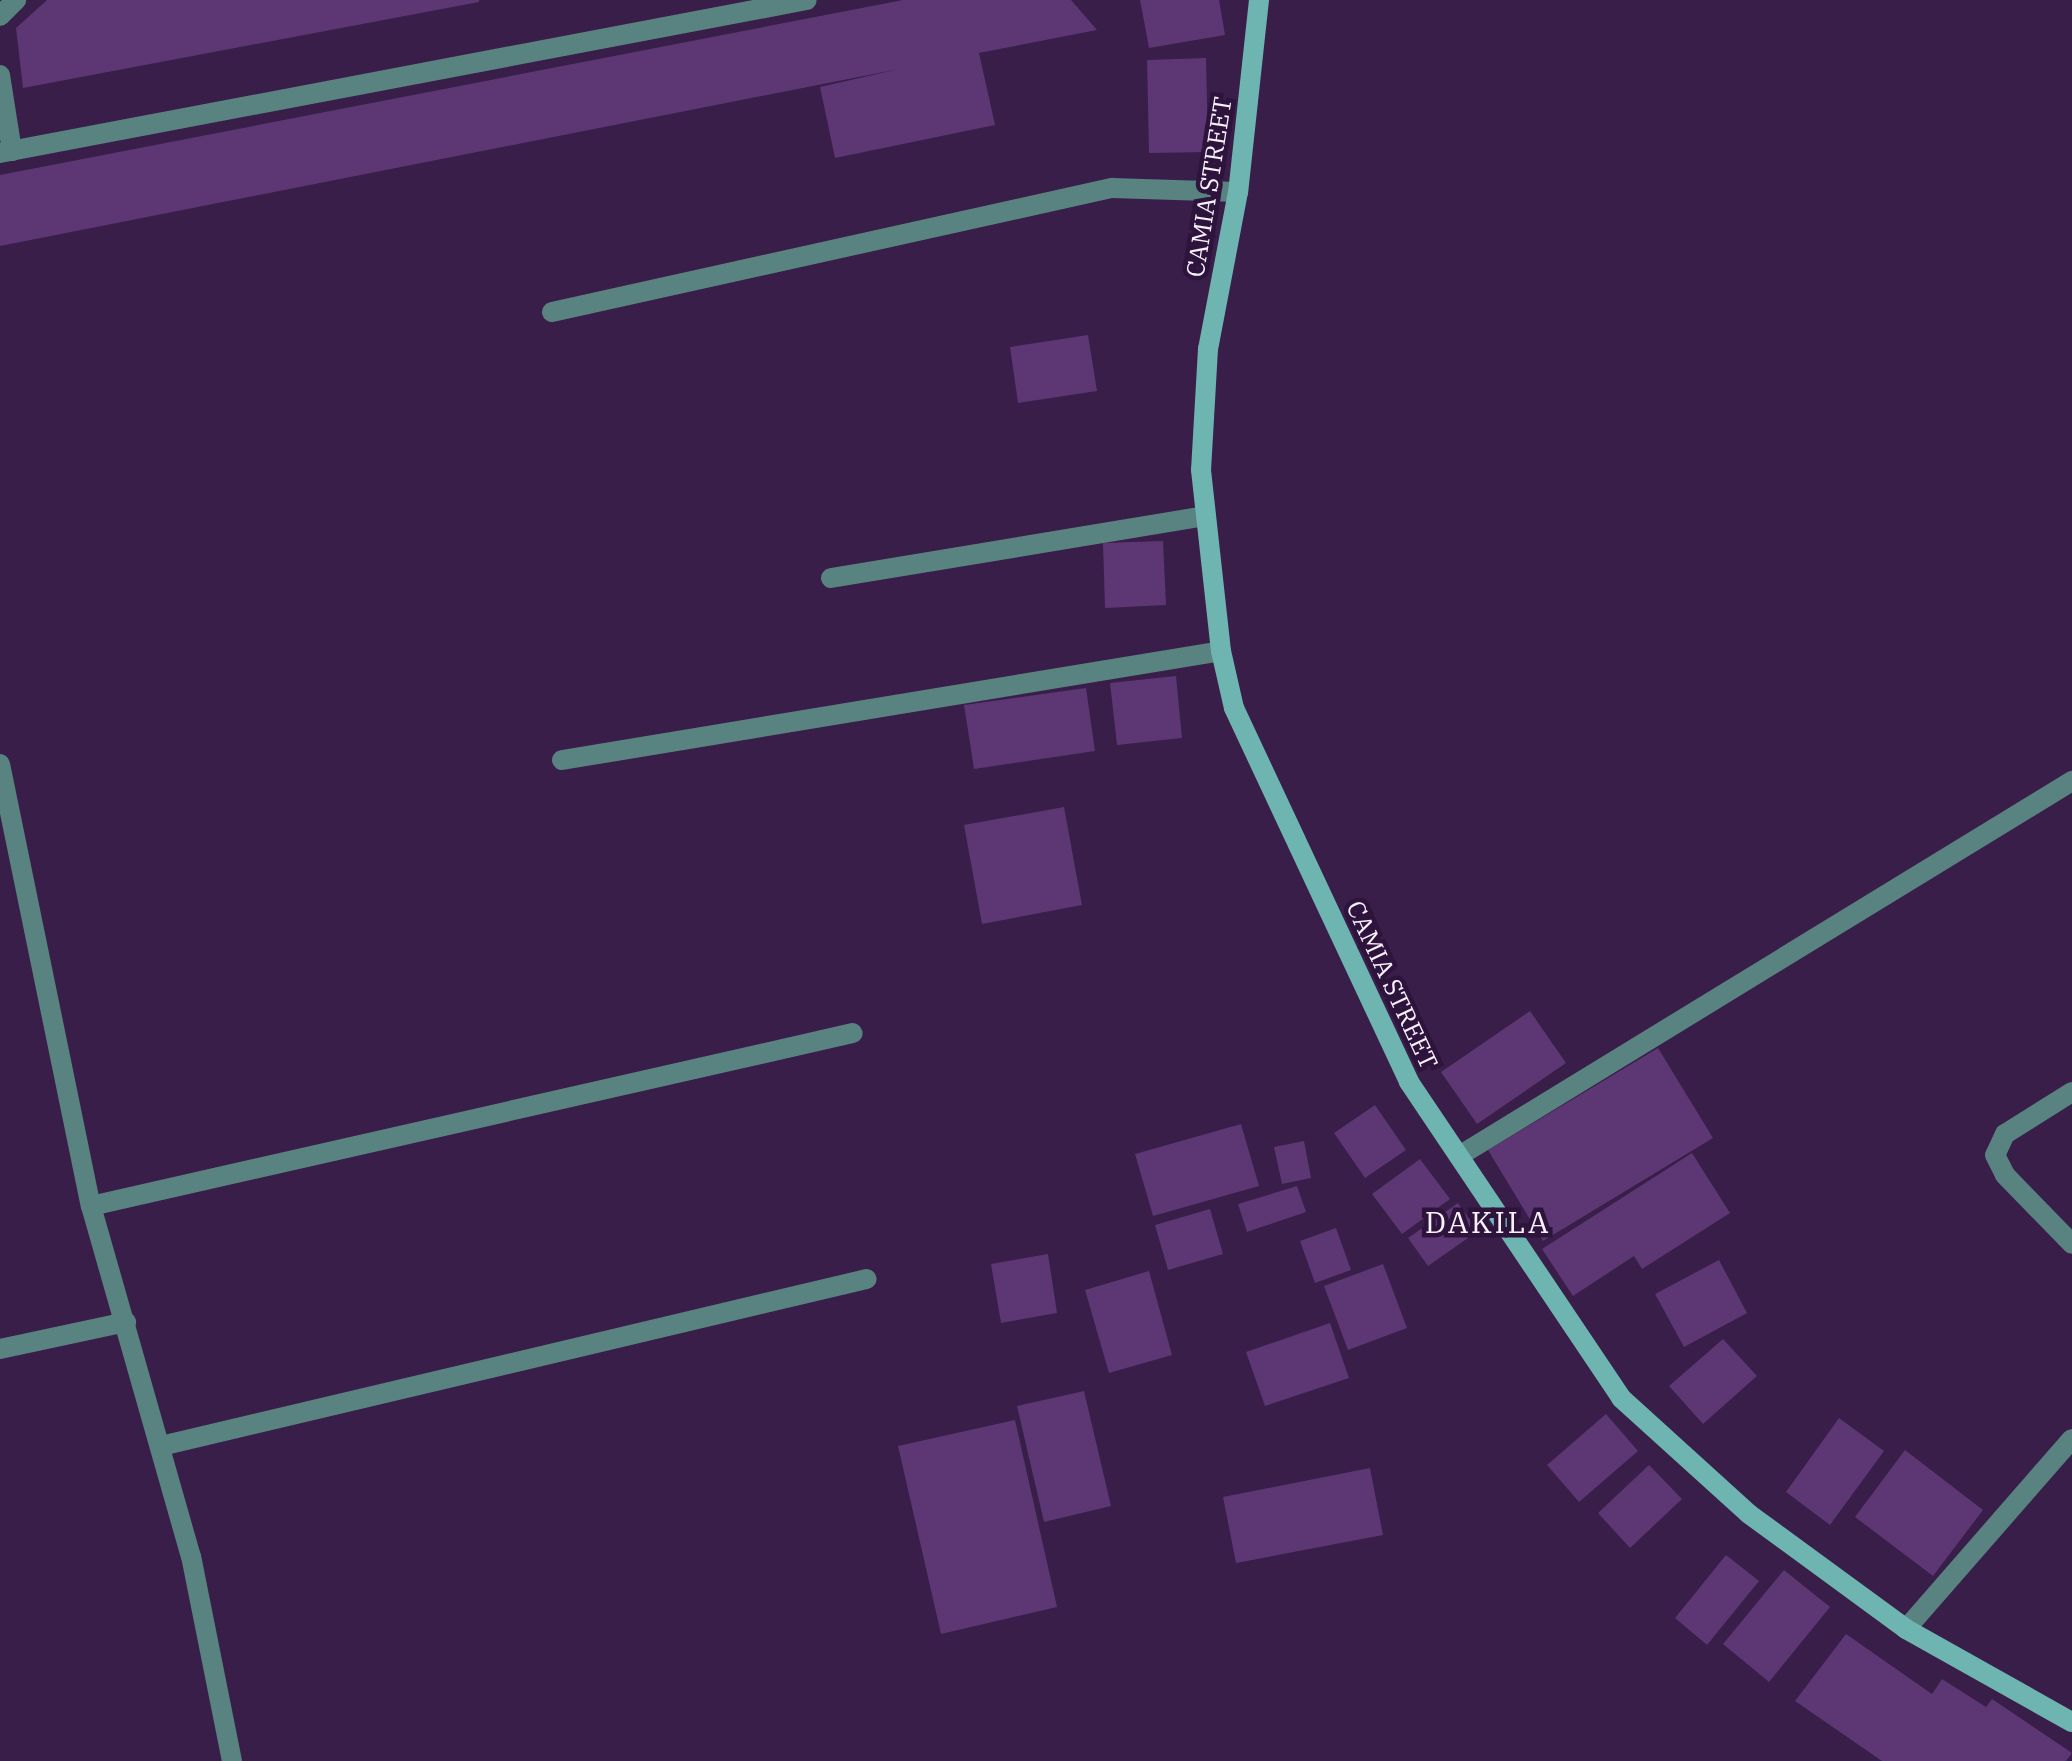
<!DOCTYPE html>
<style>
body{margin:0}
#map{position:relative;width:2072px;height:1761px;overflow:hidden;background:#381e48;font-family:"IBM Plex Serif",serif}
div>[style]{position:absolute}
.building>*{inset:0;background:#5c3773}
.street>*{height:20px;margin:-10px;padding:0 10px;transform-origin:10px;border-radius:10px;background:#588380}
.secondary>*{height:20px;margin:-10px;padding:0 10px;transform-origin:10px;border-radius:10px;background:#6eb4b0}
span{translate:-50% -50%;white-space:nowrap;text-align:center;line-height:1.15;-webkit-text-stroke:9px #2e143d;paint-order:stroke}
.street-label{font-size:25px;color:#f7f1fc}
.quarter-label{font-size:30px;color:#f7f1fc;letter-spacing:2.5px}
</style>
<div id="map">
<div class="building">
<i style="clip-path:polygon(47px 0,479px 0,479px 2px,23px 88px,16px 28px)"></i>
<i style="clip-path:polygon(903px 0,1071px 0,1097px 30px,979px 53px,995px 125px,835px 158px,820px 87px,899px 69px,0 246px,0 175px)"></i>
<i style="clip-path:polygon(1140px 0,1219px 0,1225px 35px,1149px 48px)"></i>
<i style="clip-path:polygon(1206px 58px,1208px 152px,1149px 153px,1147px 60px)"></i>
<i style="clip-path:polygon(1088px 335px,1097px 391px,1018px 403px,1010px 347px)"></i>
<i style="clip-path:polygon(1163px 541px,1166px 605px,1105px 608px,1103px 543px)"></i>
<i style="clip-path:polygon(1176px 676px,1182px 738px,1117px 745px,1110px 683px)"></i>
<i style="clip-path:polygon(1086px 688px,1095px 751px,974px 769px,964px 705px)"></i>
<i style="clip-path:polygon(1064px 807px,1082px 905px,982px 924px,964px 825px)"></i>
<i style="clip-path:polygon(1530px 1011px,1566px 1063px,1477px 1124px,1441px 1072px)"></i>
<i style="clip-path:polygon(1658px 1048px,1713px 1138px,1543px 1241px,1488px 1150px)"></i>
<i style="clip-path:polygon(1375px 1105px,1406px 1150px,1365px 1178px,1334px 1133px)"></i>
<i style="clip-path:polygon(1241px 1124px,1259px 1186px,1153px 1216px,1135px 1154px)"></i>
<i style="clip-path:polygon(1304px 1141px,1311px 1178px,1282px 1184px,1274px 1147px)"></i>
<i style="clip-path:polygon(1692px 1153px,1730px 1213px,1642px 1269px,1634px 1256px,1573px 1296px,1542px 1249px)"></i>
<i style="clip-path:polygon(1420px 1159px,1450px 1199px,1402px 1234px,1372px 1194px)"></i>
<i style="clip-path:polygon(1297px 1186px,1306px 1212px,1247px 1232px,1238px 1204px)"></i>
<i style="clip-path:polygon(1458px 1203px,1478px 1231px,1428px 1266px,1408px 1238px)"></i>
<i style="clip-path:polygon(1210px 1209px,1223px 1254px,1168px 1270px,1155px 1225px)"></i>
<i style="clip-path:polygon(1336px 1228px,1351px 1270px,1315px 1283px,1300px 1241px)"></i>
<i style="clip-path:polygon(1048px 1254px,1057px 1313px,1001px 1323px,991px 1264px)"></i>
<i style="clip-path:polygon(1719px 1260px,1747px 1313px,1684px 1347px,1655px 1294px)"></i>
<i style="clip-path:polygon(1383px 1264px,1407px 1328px,1348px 1350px,1324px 1286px)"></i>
<i style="clip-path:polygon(1149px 1271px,1172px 1355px,1109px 1373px,1085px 1290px)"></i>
<i style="clip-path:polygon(1330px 1323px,1349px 1378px,1265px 1406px,1246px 1352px)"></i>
<i style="clip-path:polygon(1723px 1339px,1757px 1376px,1703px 1424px,1669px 1386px)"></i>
<i style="clip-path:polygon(1084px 1391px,1111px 1506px,1044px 1522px,1017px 1406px)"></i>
<i style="clip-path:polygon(1606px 1414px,1638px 1451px,1579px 1502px,1547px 1465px)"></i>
<i style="clip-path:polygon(1839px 1418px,1884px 1451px,1830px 1525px,1786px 1492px)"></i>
<i style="clip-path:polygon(1015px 1420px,1057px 1607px,941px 1634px,898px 1446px)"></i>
<i style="clip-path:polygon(1905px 1450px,1983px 1510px,1933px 1576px,1855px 1517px)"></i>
<i style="clip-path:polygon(1649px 1465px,1682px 1499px,1630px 1548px,1598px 1513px)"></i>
<i style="clip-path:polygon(1370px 1468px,1383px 1535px,1236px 1563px,1223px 1497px)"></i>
<i style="clip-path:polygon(1726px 1555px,1759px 1581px,1707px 1645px,1675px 1618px)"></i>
<i style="clip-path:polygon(1784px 1570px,1830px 1607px,1769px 1682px,1723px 1644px)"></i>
<i style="clip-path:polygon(1846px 1634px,1932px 1694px,1942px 1679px,1986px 1707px,1992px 1699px,2072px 1753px,2066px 1761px,1882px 1761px,1795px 1701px)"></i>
</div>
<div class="street">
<i style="left:0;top:16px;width:23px;rotate:-45deg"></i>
<i style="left:0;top:75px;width:77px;rotate:81deg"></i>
<i style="left:0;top:153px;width:821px;rotate:-10.74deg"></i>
<i style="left:552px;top:312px;width:574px;rotate:-12.49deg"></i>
<i style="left:1112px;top:188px;width:126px;rotate:1.8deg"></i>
<i style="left:831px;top:578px;width:380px;rotate:-9.4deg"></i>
<i style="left:562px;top:760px;width:668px;rotate:-9.39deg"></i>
<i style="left:0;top:764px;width:451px;rotate:78.4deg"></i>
<i style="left:91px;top:1206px;width:364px;rotate:74.1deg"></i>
<i style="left:191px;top:1556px;width:209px;rotate:78.7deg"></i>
<i style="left:2072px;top:1092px;width:79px;rotate:147.9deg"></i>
<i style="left:2005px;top:1134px;width:23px;rotate:115deg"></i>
<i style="left:1995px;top:1155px;width:22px;rotate:63deg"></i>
<i style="left:2005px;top:1175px;width:96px;rotate:45.8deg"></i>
<i style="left:1459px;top:1156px;width:719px;rotate:-31.46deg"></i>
<i style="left:91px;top:1206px;width:781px;rotate:-12.79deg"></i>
<i style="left:0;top:1349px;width:129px;rotate:-12.1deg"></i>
<i style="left:161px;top:1446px;width:725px;rotate:-13.31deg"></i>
<i style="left:1906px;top:1629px;width:252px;rotate:-48.9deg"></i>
</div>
<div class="secondary">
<i style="left:1259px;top:0;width:193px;rotate:96.2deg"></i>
<i style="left:1238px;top:192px;width:160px;rotate:100.8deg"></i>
<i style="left:1208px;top:349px;width:121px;rotate:93.3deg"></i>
<i style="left:1201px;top:470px;width:182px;rotate:83.7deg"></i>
<i style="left:1221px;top:651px;width:58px;rotate:77.2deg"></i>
<i style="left:1234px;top:708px;width:413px;rotate:64.9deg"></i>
<i style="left:1409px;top:1082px;width:381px;rotate:56.1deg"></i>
<i style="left:1621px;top:1398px;width:173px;rotate:42.2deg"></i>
<i style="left:1749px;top:1514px;width:195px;rotate:36.2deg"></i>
<i style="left:1906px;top:1629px;width:190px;rotate:29.3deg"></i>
</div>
<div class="street-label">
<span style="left:1209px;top:187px;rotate:-81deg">CAMIA STREET</span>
<span style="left:1392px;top:985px;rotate:65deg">CAMIA STREET</span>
</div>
<div class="quarter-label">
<span style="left:1488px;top:1222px">DAKILA</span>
</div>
</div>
